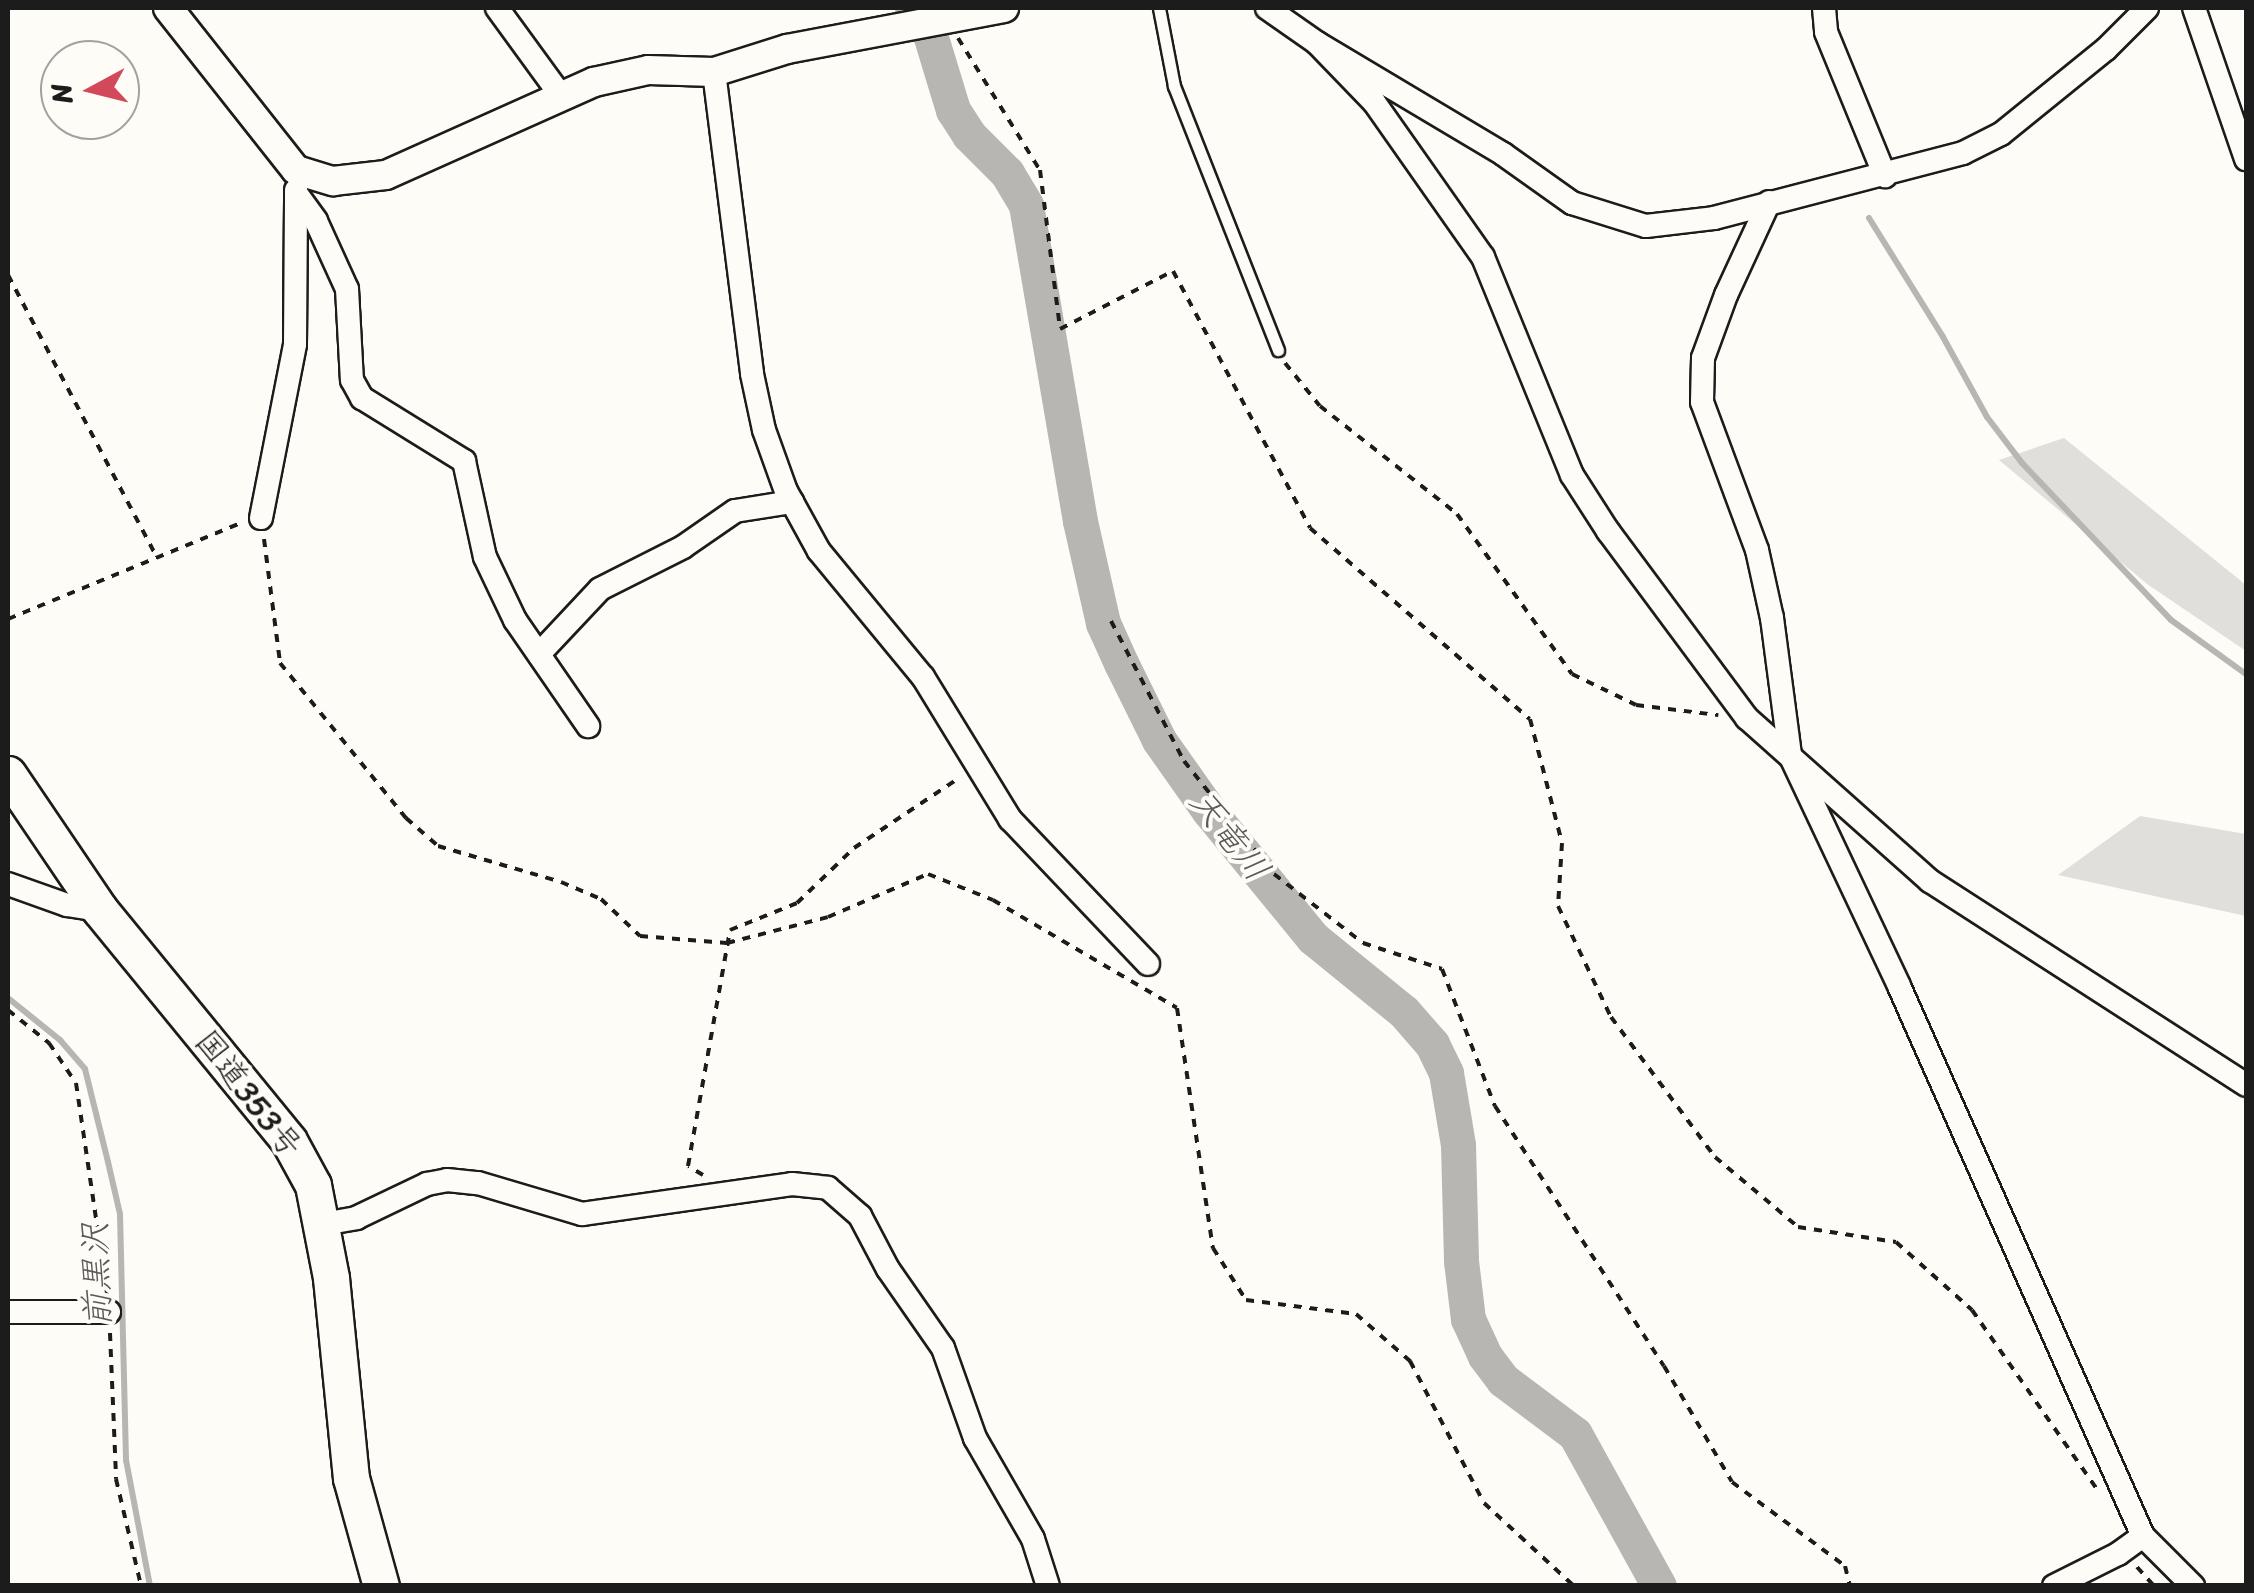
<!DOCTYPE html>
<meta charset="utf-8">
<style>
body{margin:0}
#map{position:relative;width:2254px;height:1593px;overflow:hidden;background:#fdfcf7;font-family:Sriracha,"Klee One",sans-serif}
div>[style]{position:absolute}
.green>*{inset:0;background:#e0dfdb}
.stream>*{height:6px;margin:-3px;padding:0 3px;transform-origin:3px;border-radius:3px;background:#b7b6b2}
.river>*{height:35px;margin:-17.5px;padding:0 17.5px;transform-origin:17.5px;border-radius:17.5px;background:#b7b6b2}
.path>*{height:4px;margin-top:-2px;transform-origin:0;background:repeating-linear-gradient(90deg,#1c1c1c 0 8px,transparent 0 16px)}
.roads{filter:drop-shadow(2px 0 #1c1c1c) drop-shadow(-2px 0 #1c1c1c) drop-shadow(0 2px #1c1c1c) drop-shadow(0 -2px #1c1c1c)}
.service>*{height:11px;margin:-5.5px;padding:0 5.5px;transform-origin:5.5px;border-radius:5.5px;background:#fdfcf7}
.minor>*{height:22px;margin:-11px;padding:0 11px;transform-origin:11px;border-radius:11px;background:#fdfcf7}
.tertiary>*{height:28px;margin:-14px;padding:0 14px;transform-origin:14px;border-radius:14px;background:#fdfcf7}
.trunk>*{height:35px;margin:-17.5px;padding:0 17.5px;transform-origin:17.5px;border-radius:17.5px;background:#fdfcf7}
span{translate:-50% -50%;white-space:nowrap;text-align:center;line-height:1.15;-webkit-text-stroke:8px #fdfcf7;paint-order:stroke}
.street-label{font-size:32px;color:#1c1c1c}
.water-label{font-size:35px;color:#5a5a58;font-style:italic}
.frame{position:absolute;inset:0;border:10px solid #1c1c1c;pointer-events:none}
.north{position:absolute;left:40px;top:40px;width:100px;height:100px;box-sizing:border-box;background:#fdfcf7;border:2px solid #a3a29f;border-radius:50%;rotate:263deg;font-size:28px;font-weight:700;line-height:40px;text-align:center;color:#1c1c1c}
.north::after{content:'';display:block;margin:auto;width:35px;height:45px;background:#d1495b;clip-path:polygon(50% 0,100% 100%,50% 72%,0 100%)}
</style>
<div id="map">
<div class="green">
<i style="clip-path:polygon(2064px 438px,2246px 585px,2246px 651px,2147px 584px,1999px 460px)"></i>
<i style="clip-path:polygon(2140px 816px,2246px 834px,2246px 916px,2058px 875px)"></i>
</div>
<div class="stream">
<i style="left:1869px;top:218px;width:140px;rotate:58.1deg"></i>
<i style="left:1943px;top:337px;width:91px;rotate:61.2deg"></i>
<i style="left:1987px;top:417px;width:58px;rotate:52.7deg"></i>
<i style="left:2022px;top:463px;width:216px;rotate:46.5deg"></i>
<i style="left:2171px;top:620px;width:92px;rotate:35.8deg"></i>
<i style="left:8px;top:998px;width:67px;rotate:38.9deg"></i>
<i style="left:60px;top:1040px;width:38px;rotate:49deg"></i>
<i style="left:85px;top:1069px;width:96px;rotate:76.1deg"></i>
<i style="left:108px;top:1162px;width:53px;rotate:77deg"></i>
<i style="left:120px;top:1214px;width:246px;rotate:88.6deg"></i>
<i style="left:126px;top:1460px;width:128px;rotate:79.2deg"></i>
</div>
<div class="river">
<i style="left:912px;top:8px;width:29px;rotate:54deg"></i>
<i style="left:929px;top:31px;width:83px;rotate:73.1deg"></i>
<i style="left:953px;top:110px;width:30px;rotate:57deg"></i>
<i style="left:969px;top:135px;width:54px;rotate:45deg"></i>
<i style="left:1007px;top:173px;width:37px;rotate:59deg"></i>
<i style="left:1026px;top:205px;width:321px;rotate:80.3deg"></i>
<i style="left:1080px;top:521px;width:105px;rotate:77.3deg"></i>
<i style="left:1103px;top:623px;width:44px;rotate:65.8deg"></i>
<i style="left:1121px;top:663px;width:86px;rotate:63.7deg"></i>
<i style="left:1159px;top:740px;width:87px;rotate:54.8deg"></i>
<i style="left:1209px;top:811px;width:164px;rotate:50.7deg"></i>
<i style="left:1313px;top:938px;width:117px;rotate:39.1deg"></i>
<i style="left:1404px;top:1012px;width:43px;rotate:48.8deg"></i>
<i style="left:1432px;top:1044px;width:32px;rotate:64deg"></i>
<i style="left:1446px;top:1073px;width:73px;rotate:80.5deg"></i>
<i style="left:1458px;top:1145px;width:116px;rotate:88.5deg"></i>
<i style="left:1461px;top:1261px;width:58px;rotate:83.1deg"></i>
<i style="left:1468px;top:1319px;width:41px;rotate:65.3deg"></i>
<i style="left:1485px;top:1356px;width:30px;rotate:53deg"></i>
<i style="left:1503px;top:1380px;width:90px;rotate:36.9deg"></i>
<i style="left:1575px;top:1434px;width:174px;rotate:61.1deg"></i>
</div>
<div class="path">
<i style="left:958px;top:38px;width:155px;rotate:58.2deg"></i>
<i style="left:1040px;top:170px;width:160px;rotate:82.8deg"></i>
<i style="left:1060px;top:329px;width:127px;rotate:-27.2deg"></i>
<i style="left:1173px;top:271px;width:291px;rotate:61.9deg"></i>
<i style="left:1310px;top:528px;width:291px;rotate:41deg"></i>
<i style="left:1530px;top:719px;width:128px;rotate:75.5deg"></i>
<i style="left:1562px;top:843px;width:63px;rotate:93.6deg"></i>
<i style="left:1558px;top:906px;width:123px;rotate:64.5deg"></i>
<i style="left:1611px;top:1017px;width:174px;rotate:53.4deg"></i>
<i style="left:1715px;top:1157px;width:109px;rotate:40.1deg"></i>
<i style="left:1798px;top:1227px;width:99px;rotate:8.7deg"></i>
<i style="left:1896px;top:1242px;width:102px;rotate:41.8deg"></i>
<i style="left:1972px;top:1310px;width:222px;rotate:55.1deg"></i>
<i style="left:8px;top:275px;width:318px;rotate:62.2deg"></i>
<i style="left:1285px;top:363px;width:55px;rotate:50.9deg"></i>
<i style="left:1320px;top:406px;width:174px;rotate:38.2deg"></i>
<i style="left:1457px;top:514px;width:197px;rotate:54.3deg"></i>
<i style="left:1572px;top:674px;width:71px;rotate:25.8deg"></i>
<i style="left:1636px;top:705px;width:83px;rotate:7deg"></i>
<i style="left:264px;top:539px;width:125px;rotate:82.6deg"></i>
<i style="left:280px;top:663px;width:200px;rotate:50.9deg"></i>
<i style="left:406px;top:818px;width:43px;rotate:41.2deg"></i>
<i style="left:438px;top:846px;width:128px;rotate:16.3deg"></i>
<i style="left:561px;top:882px;width:43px;rotate:23deg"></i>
<i style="left:601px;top:899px;width:54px;rotate:43.5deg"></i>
<i style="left:640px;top:936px;width:87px;rotate:4.6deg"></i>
<i style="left:727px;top:943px;width:104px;rotate:-14.4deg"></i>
<i style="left:828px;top:917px;width:109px;rotate:-23.3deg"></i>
<i style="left:928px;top:874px;width:70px;rotate:21.8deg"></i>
<i style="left:993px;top:900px;width:213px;rotate:30.4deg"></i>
<i style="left:1177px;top:1008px;width:243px;rotate:81.5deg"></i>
<i style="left:1213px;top:1248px;width:62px;rotate:57.6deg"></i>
<i style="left:1246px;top:1300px;width:111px;rotate:7.3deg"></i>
<i style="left:1356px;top:1314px;width:72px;rotate:41deg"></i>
<i style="left:1410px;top:1361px;width:160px;rotate:62.5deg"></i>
<i style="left:1484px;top:1503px;width:122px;rotate:42.7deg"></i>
<i style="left:8px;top:619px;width:254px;rotate:-22.4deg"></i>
<i style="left:1111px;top:621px;width:158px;rotate:62.5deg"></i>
<i style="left:1184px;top:761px;width:144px;rotate:51.5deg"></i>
<i style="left:1274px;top:874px;width:113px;rotate:37.8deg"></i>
<i style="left:1363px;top:943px;width:83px;rotate:18.2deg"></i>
<i style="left:1442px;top:969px;width:147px;rotate:68.9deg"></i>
<i style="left:1495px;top:1106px;width:310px;rotate:57deg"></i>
<i style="left:1664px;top:1366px;width:134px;rotate:59.6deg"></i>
<i style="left:1732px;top:1482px;width:141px;rotate:36.6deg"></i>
<i style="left:1845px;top:1566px;width:21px;rotate:76deg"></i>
<i style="left:8px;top:1010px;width:53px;rotate:38.8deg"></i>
<i style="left:49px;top:1043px;width:48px;rotate:56deg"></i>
<i style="left:76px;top:1083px;width:213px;rotate:81.6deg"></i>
<i style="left:703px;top:1175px;width:17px;rotate:-149deg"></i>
<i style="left:688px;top:1166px;width:240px;rotate:-79.9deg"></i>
<i style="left:730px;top:930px;width:72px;rotate:-21.9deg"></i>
<i style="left:797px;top:903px;width:79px;rotate:-44deg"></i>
<i style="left:854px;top:848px;width:126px;rotate:-33.7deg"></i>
<i style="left:110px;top:1333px;width:146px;rotate:87.6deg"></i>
<i style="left:116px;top:1479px;width:110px;rotate:76.8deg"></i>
<i style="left:2137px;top:1567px;width:25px;rotate:48deg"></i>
</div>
<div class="roads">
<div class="service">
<i style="left:1159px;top:8px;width:79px;rotate:79.1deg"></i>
<i style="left:1174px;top:86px;width:284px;rotate:68.5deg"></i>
</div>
<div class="minor">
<i style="left:497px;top:8px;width:110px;rotate:53.9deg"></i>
<i style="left:1267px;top:8px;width:61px;rotate:35deg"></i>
<i style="left:1317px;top:43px;width:217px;rotate:30.8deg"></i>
<i style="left:1503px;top:154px;width:85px;rotate:35.4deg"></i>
<i style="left:1572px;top:203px;width:77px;rotate:17.3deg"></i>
<i style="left:1646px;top:226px;width:68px;rotate:-6.7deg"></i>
<i style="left:1714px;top:218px;width:257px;rotate:-14.6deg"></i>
<i style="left:1963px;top:153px;width:42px;rotate:-26.6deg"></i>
<i style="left:2001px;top:134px;width:135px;rotate:-39deg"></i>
<i style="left:2106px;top:49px;width:58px;rotate:-45deg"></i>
<i style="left:1824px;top:8px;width:24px;rotate:85deg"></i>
<i style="left:1826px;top:32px;width:156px;rotate:67.7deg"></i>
<i style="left:2194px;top:8px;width:160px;rotate:71deg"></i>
<i style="left:1317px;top:43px;width:82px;rotate:46deg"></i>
<i style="left:1374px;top:102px;width:189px;rotate:54.9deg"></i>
<i style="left:1483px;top:257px;width:235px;rotate:67.8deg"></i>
<i style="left:1572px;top:475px;width:67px;rotate:57.3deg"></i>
<i style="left:1608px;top:531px;width:233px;rotate:53.4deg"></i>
<i style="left:1747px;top:718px;width:245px;rotate:41.7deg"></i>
<i style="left:1930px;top:881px;width:376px;rotate:32.8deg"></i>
<i style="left:714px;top:72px;width:304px;rotate:82.8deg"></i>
<i style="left:752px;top:374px;width:57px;rotate:77.9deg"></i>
<i style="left:764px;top:430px;width:65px;rotate:70.2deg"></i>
<i style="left:786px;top:491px;width:68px;rotate:61.2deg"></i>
<i style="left:819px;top:551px;width:163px;rotate:50.5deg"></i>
<i style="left:923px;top:677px;width:167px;rotate:58.5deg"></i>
<i style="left:1010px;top:819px;width:200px;rotate:46.4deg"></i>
<i style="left:296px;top:193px;width:34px;rotate:54deg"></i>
<i style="left:316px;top:221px;width:75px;rotate:65.5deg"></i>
<i style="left:347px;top:289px;width:91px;rotate:86.9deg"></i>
<i style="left:352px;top:380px;width:21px;rotate:61deg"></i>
<i style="left:362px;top:398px;width:120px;rotate:31.7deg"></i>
<i style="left:464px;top:461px;width:98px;rotate:77.7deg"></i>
<i style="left:485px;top:557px;width:70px;rotate:64.5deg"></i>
<i style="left:515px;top:620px;width:129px;rotate:55.4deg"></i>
<i style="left:1769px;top:202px;width:102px;rotate:114.8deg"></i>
<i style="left:1726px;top:295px;width:67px;rotate:110.1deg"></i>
<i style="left:1703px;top:358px;width:44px;rotate:91.3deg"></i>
<i style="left:1702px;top:402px;width:158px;rotate:69.6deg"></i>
<i style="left:1757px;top:550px;width:70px;rotate:77.6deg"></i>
<i style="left:1772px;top:618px;width:138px;rotate:82.5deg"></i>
<i style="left:1790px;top:755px;width:255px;rotate:64.7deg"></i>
<i style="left:1899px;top:986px;width:602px;rotate:66.08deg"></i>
<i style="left:2143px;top:1536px;width:71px;rotate:45deg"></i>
<i style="left:261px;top:518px;width:177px;rotate:-78.9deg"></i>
<i style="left:295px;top:344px;width:154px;rotate:-89.6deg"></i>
<i style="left:539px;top:654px;width:89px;rotate:-46.8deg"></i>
<i style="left:600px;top:589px;width:93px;rotate:-26.8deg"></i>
<i style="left:683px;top:547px;width:63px;rotate:-34.7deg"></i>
<i style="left:735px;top:511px;width:58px;rotate:-9deg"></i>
<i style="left:8px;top:884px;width:63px;rotate:19.6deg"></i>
<i style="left:67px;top:905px;width:33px;rotate:9deg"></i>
<i style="left:323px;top:1224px;width:34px;rotate:-10deg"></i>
<i style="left:356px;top:1218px;width:79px;rotate:-25.6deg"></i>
<i style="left:427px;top:1184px;width:20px;rotate:-11deg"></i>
<i style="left:447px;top:1180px;width:31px;rotate:6deg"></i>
<i style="left:478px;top:1183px;width:109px;rotate:16.6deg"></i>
<i style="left:582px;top:1214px;width:212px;rotate:-8.1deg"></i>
<i style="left:792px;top:1184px;width:36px;rotate:6deg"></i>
<i style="left:828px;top:1188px;width:43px;rotate:41.2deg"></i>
<i style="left:860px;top:1216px;width:60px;rotate:62.2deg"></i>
<i style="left:888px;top:1269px;width:96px;rotate:55.2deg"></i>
<i style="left:943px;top:1348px;width:96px;rotate:70.4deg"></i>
<i style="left:975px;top:1438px;width:116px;rotate:60.1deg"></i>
<i style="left:1033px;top:1539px;width:49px;rotate:72.3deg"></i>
<i style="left:8px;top:1312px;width:101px"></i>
<i style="left:2054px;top:1586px;width:72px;rotate:-26.6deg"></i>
<i style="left:2118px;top:1554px;width:31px;rotate:-36deg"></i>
</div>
<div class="tertiary">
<i style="left:168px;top:8px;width:206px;rotate:51.7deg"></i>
<i style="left:296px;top:170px;width:39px;rotate:17deg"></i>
<i style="left:333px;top:181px;width:53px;rotate:-6.5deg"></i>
<i style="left:386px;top:175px;width:228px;rotate:-24.1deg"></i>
<i style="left:594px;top:82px;width:55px;rotate:-12.5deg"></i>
<i style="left:648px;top:70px;width:66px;rotate:1.7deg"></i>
<i style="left:714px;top:72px;width:77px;rotate:-17.5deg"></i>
<i style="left:787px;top:49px;width:221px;rotate:-10.7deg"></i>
</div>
<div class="trunk">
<i style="left:8px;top:774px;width:164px;rotate:55.9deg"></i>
<i style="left:100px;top:910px;width:298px;rotate:50.7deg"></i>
<i style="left:289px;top:1141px;width:50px;rotate:61.4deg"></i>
<i style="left:313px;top:1185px;width:95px;rotate:79deg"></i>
<i style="left:331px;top:1278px;width:201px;rotate:84.3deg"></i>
<i style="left:351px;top:1478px;width:112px;rotate:74.5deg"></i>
</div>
</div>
<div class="street-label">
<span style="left:248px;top:1094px;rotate:52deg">国道353号</span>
</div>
<div class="water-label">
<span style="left:1230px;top:835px;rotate:52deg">天竜川</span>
<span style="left:96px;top:1275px;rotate:-92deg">前黒沢</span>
</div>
<div class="frame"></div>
<div class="north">N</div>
</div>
